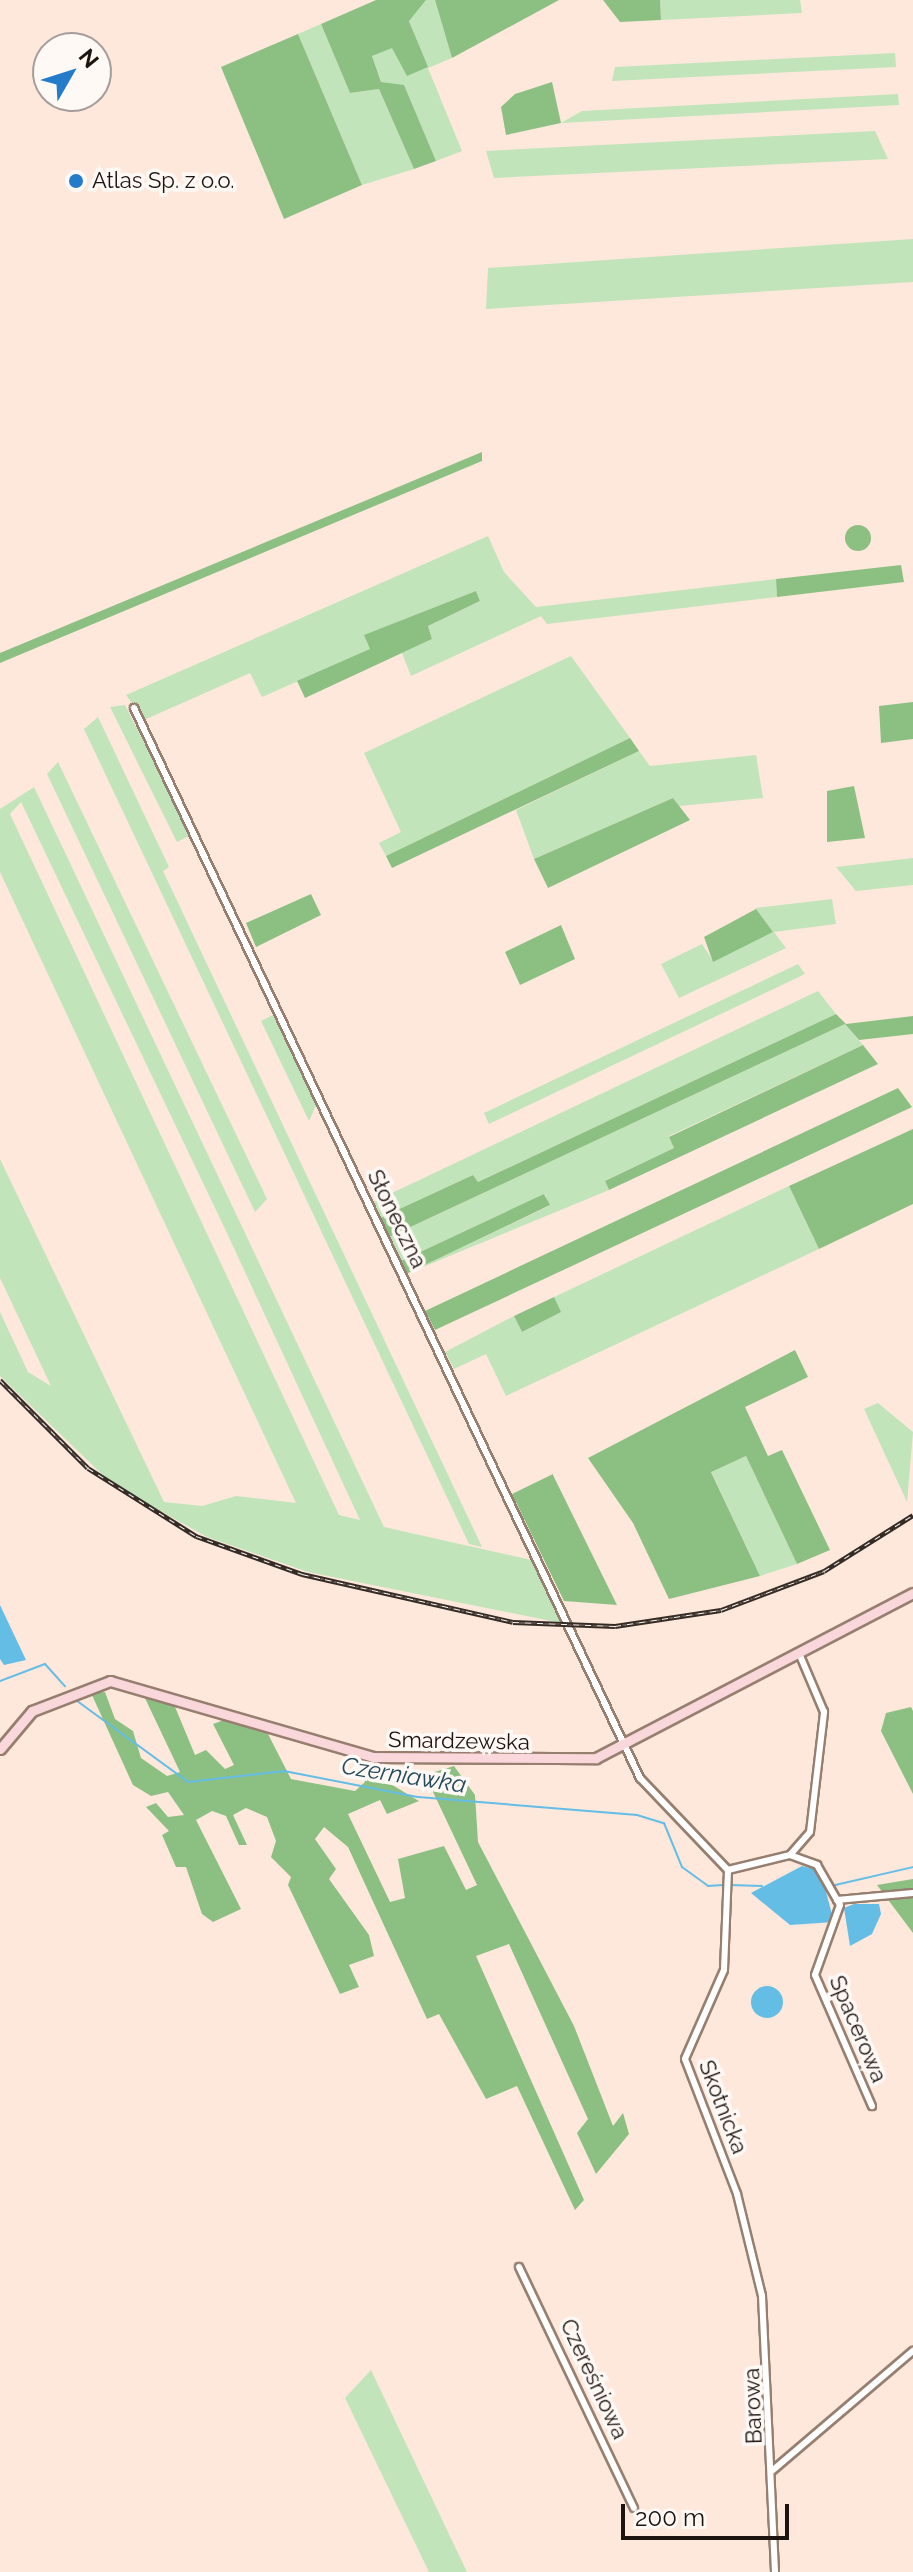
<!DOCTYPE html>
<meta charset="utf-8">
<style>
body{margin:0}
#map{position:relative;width:913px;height:2572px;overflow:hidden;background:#fee8dc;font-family:Raleway,sans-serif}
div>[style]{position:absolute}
.green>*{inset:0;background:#c1e4ba}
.forest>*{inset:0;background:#8cc082}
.round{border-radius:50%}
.water>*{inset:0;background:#64bde5}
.stream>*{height:2px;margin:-1px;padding:0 1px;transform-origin:1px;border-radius:1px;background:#64bde5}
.roads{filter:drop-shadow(2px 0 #977f70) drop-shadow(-2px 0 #977f70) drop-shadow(0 2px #977f70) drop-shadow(0 -2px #977f70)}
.street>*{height:6px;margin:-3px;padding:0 3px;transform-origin:3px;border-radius:3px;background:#fff}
.secondary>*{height:9px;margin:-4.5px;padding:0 4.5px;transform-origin:4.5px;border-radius:4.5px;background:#fad7da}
.rail>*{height:5px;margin-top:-2.5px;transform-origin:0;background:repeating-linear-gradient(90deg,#fff9f6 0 6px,#362c26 0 12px);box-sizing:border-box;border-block:2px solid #362c26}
.dots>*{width:22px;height:22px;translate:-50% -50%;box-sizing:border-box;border:4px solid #fff9f6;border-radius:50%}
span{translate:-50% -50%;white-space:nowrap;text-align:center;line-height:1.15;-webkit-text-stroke:7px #fff9f6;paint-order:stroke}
.poi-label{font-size:22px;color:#1d140f}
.left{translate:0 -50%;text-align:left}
.street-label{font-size:22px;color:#1d140f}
.water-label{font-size:24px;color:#244b5c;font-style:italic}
.north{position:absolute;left:32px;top:32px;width:80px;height:80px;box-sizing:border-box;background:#fff9f6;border:2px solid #a59d9a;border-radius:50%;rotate:51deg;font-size:22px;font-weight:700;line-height:32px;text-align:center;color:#1d140f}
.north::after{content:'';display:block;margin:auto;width:28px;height:36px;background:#237bc9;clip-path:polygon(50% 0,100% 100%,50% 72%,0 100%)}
.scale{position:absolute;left:621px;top:2504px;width:168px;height:36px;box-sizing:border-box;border:4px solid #1d140f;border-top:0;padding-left:10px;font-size:24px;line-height:28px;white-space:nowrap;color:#1d140f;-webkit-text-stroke:6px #fff9f6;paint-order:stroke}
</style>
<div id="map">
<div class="green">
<i style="clip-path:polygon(426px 0,435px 0,452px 58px,428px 68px,462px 151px,436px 161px,404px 86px,381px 82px,372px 56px,392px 47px,427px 67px,409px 20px)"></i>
<i style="clip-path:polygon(660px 0,800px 0,802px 13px,661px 20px)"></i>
<i style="clip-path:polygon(321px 24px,350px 93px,379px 89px,414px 169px,362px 185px,298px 34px)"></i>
<i style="clip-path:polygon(895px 53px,896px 67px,612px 81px,615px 67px)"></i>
<i style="clip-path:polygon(898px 94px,899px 105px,561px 123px,582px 111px)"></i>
<i style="clip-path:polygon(875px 131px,888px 159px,494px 178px,486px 151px)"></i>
<i style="clip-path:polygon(913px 239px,913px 282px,486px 309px,488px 268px)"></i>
<i style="clip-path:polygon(488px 536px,504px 572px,536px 607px,776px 579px,777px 597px,547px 624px,541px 616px,411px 676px,402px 653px,432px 639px,428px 626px,480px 601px,476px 591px,365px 635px,371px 649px,262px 697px,250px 673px,144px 720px,126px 695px)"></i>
<i style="clip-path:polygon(571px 656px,630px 738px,386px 856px,379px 843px,401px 832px,364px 753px)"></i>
<i style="clip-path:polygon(125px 705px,191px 835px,177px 842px,110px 707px)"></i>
<i style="clip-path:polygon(98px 717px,169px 867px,163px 871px,482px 1547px,469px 1544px,84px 729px)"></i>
<i style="clip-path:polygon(639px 751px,650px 766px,756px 755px,763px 798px,679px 806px,673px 798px,534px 859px,516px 810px)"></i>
<i style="clip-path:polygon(58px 762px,267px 1199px,255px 1212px,47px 774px)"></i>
<i style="clip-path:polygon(evenodd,34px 787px,384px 1527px,536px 1561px,566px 1624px,308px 1572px,207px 1537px,111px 1483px,0 1376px,0 1312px,28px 1372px,51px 1386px,0 1278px,0 1159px,164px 1502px,202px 1506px,236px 1496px,296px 1503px,0 872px,0 809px,34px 787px,21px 802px,226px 1231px,360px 1520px,339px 1515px,10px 814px,21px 802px)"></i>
<i style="clip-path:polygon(913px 858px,913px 885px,856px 891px,836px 867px)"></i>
<i style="clip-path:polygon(832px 899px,836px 924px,774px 932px,786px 948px,679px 998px,661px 964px,702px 944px,713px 961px,773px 932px,755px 908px)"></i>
<i style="clip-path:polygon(798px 964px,805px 974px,489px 1124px,484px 1113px)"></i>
<i style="clip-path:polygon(818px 991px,836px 1014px,478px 1182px,473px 1175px,380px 1218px,373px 1202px)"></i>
<i style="clip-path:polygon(277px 1013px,317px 1103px,309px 1121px,261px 1021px)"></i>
<i style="clip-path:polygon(845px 1024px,863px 1045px,669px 1136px,674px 1148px,605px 1181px,609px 1190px,406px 1274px,549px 1206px,545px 1194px,401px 1261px,389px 1237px)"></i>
<i style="clip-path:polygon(789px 1186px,819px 1249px,506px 1396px,486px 1354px,454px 1369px,445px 1352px,514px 1316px,522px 1332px,560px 1312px,554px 1297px)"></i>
<i style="clip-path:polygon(878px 1403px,913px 1432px,907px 1502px,864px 1409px)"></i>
<i style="clip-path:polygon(746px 1456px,797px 1564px,760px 1576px,711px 1471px)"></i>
<i style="clip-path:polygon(371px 2370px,467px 2572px,429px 2572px,345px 2398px)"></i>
</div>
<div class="forest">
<i style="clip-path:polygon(376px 0,426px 0,409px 21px,428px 67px,407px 76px,392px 48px,372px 56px,381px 82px,404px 85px,436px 161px,414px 169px,379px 89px,350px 93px,321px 24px)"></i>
<i style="clip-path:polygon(435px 0,559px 0,452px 58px)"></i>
<i style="clip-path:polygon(603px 0,660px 0,661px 20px,620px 22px)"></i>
<i style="clip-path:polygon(298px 34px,362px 185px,284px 219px,221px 67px)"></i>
<i style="clip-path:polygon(552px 82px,561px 123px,506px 135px,501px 107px,515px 94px)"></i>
<i style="clip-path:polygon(482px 452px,482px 461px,0 663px,0 653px)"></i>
<i class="round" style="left:845px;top:525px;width:26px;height:26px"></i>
<i style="clip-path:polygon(901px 565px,904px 582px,777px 597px,776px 579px)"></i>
<i style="clip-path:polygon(476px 591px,480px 601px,428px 626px,432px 639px,305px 698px,297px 681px,370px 649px,364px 635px)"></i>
<i style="clip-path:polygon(913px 702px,913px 739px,881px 743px,879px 706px)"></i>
<i style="clip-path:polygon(630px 738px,639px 751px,392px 868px,386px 856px)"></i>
<i style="clip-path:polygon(854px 786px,865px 838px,827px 842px,827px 791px)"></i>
<i style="clip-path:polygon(673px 798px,690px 820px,548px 888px,534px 859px)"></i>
<i style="clip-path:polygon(311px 894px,321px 915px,256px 947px,246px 923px)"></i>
<i style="clip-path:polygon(756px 909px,773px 932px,713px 962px,704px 937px)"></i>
<i style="clip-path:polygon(561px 925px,575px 959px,520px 985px,505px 952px)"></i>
<i style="clip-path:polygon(836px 1014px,846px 1024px,913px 1016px,913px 1034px,859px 1040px,845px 1024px,389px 1237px,380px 1218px,473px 1175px,478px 1182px)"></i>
<i style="clip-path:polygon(863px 1045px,878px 1064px,609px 1190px,605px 1181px,674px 1148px,669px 1137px)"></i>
<i style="clip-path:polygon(898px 1088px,912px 1107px,435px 1330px,425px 1311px)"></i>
<i style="clip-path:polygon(913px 1129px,913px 1204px,819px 1249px,789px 1186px)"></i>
<i style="clip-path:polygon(544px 1194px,550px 1205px,406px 1274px,401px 1261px)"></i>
<i style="clip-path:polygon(554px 1297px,561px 1312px,522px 1332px,514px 1316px)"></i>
<i style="clip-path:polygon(795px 1350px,808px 1377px,745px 1407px,768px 1456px,782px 1450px,830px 1550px,797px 1564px,746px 1456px,711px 1472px,760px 1576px,669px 1599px,633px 1523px,588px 1458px)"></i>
<i style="clip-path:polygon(553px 1474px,553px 1475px,617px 1605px,564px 1601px,512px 1494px)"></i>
<i style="clip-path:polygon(105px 1692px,115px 1719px,133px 1731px,141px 1758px,167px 1776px,180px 1772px,144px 1696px,173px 1702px,195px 1755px,206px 1750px,225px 1769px,234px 1765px,213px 1724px,224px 1720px,268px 1734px,291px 1779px,355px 1791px,365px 1782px,361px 1772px,381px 1769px,389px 1783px,419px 1801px,387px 1814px,380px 1800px,348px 1814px,390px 1902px,405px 1898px,398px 1859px,444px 1846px,466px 1890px,477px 1885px,425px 1775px,454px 1766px,475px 1795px,478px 1842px,574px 2026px,613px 2126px,623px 2113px,629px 2134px,596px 2174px,577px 2133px,588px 2119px,509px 1944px,476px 1956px,584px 2200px,575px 2210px,517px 2086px,486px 2099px,439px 2014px,427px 2019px,348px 1847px,324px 1827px,315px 1839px,336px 1869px,329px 1879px,369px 1935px,374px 1956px,349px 1965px,359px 1987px,340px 1994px,288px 1885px,291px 1877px,271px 1857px,276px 1841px,267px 1817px,246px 1808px,233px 1815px,247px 1845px,239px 1845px,226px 1816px,212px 1811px,196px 1820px,241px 1909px,213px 1922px,202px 1914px,186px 1867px,176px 1867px,162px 1835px,169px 1831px,146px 1807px,156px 1803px,168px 1817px,184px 1815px,168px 1792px,151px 1796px,133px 1785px,91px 1693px)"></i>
<i style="clip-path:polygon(911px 1707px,913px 1711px,913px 1794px,881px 1731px,886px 1713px)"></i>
<i style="clip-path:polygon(913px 1879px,913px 1933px,877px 1885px)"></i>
</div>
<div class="water">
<i style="clip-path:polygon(0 1605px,26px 1660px,4px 1665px,0 1659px)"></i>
<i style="clip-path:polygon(802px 1866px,814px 1869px,825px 1888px,834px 1922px,790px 1925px,751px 1893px)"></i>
<i style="clip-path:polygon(854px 1904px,879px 1904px,881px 1914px,872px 1934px,850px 1946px,844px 1908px)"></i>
<i class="round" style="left:751px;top:1986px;width:32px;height:32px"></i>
</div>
<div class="stream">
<i style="left:0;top:1681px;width:48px;rotate:-20.7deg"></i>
<i style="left:45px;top:1664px;width:30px;rotate:48deg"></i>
<i style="left:73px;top:1698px;width:142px;rotate:36.1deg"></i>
<i style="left:188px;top:1782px;width:97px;rotate:-6.5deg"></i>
<i style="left:284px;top:1771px;width:136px;rotate:11deg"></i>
<i style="left:418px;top:1797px;width:220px;rotate:4.7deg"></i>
<i style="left:637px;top:1815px;width:28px;rotate:17deg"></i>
<i style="left:664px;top:1823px;width:48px;rotate:67.8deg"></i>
<i style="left:682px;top:1867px;width:32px;rotate:36deg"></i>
<i style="left:708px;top:1886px;width:15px;rotate:-4deg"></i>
<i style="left:730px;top:1885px;width:32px;rotate:2deg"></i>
<i style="left:831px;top:1886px;width:84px;rotate:-13deg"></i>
</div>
<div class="roads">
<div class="street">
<i style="left:134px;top:708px;width:1184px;rotate:64.69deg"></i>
<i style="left:640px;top:1778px;width:127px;rotate:46.3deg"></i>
<i style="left:728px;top:1870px;width:100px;rotate:92.3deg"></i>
<i style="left:724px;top:1970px;width:97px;rotate:113.7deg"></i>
<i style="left:685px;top:2059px;width:145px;rotate:68.9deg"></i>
<i style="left:737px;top:2194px;width:105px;rotate:76.2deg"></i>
<i style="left:762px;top:2296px;width:276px;rotate:87.3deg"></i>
<i style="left:790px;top:1855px;width:29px;rotate:20deg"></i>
<i style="left:817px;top:1865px;width:46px;rotate:60.1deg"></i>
<i style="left:840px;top:1905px;width:74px;rotate:109.7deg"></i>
<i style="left:815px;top:1975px;width:143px;rotate:66.5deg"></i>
<i style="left:728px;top:1870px;width:64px;rotate:-13.6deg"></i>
<i style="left:790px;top:1855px;width:30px;rotate:-49deg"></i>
<i style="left:810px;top:1832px;width:121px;rotate:-83.3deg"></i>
<i style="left:824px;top:1712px;width:64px;rotate:-113deg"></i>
<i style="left:837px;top:1900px;width:76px;rotate:-5.3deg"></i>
<i style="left:519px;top:2267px;width:267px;rotate:64.5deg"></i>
<i style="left:773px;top:2470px;width:184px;rotate:-40.4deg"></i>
</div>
<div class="secondary">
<i style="left:0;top:1749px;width:50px;rotate:-49.9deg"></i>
<i style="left:32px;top:1711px;width:84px;rotate:-21deg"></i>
<i style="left:110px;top:1681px;width:274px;rotate:16.1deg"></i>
<i style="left:373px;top:1757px;width:223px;rotate:0.3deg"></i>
<i style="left:596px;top:1758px;width:357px;rotate:-27.5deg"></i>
</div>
</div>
<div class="rail">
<i style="left:0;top:1380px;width:124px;rotate:45deg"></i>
<i style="left:88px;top:1468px;width:128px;rotate:32.2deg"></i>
<i style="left:196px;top:1536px;width:113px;rotate:19.7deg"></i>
<i style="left:302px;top:1574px;width:216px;rotate:12.8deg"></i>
<i style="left:513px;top:1622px;width:102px;rotate:2.2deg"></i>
<i style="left:615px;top:1626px;width:107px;rotate:-8.6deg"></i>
<i style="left:721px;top:1610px;width:110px;rotate:-20.7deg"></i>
<i style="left:824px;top:1571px;width:105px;rotate:-32.2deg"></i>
</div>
<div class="dots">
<i style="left:76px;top:181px;background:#237bc9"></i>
</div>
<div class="poi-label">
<span class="left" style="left:92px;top:181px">Atlas Sp. z o.o.</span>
</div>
<div class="street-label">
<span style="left:397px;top:1219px;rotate:64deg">Słoneczna</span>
<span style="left:459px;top:1741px;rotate:1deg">Smardzewska</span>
<span style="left:858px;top:2029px;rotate:67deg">Spacerowa</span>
<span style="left:723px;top:2107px;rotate:69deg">Skotnicka</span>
<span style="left:594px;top:2379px;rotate:65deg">Czereśniowa</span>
<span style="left:753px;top:2406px;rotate:-92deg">Barowa</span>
</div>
<div class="water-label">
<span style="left:404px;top:1775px;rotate:9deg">Czerniawka</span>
</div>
<div class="north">N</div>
<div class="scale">200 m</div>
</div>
